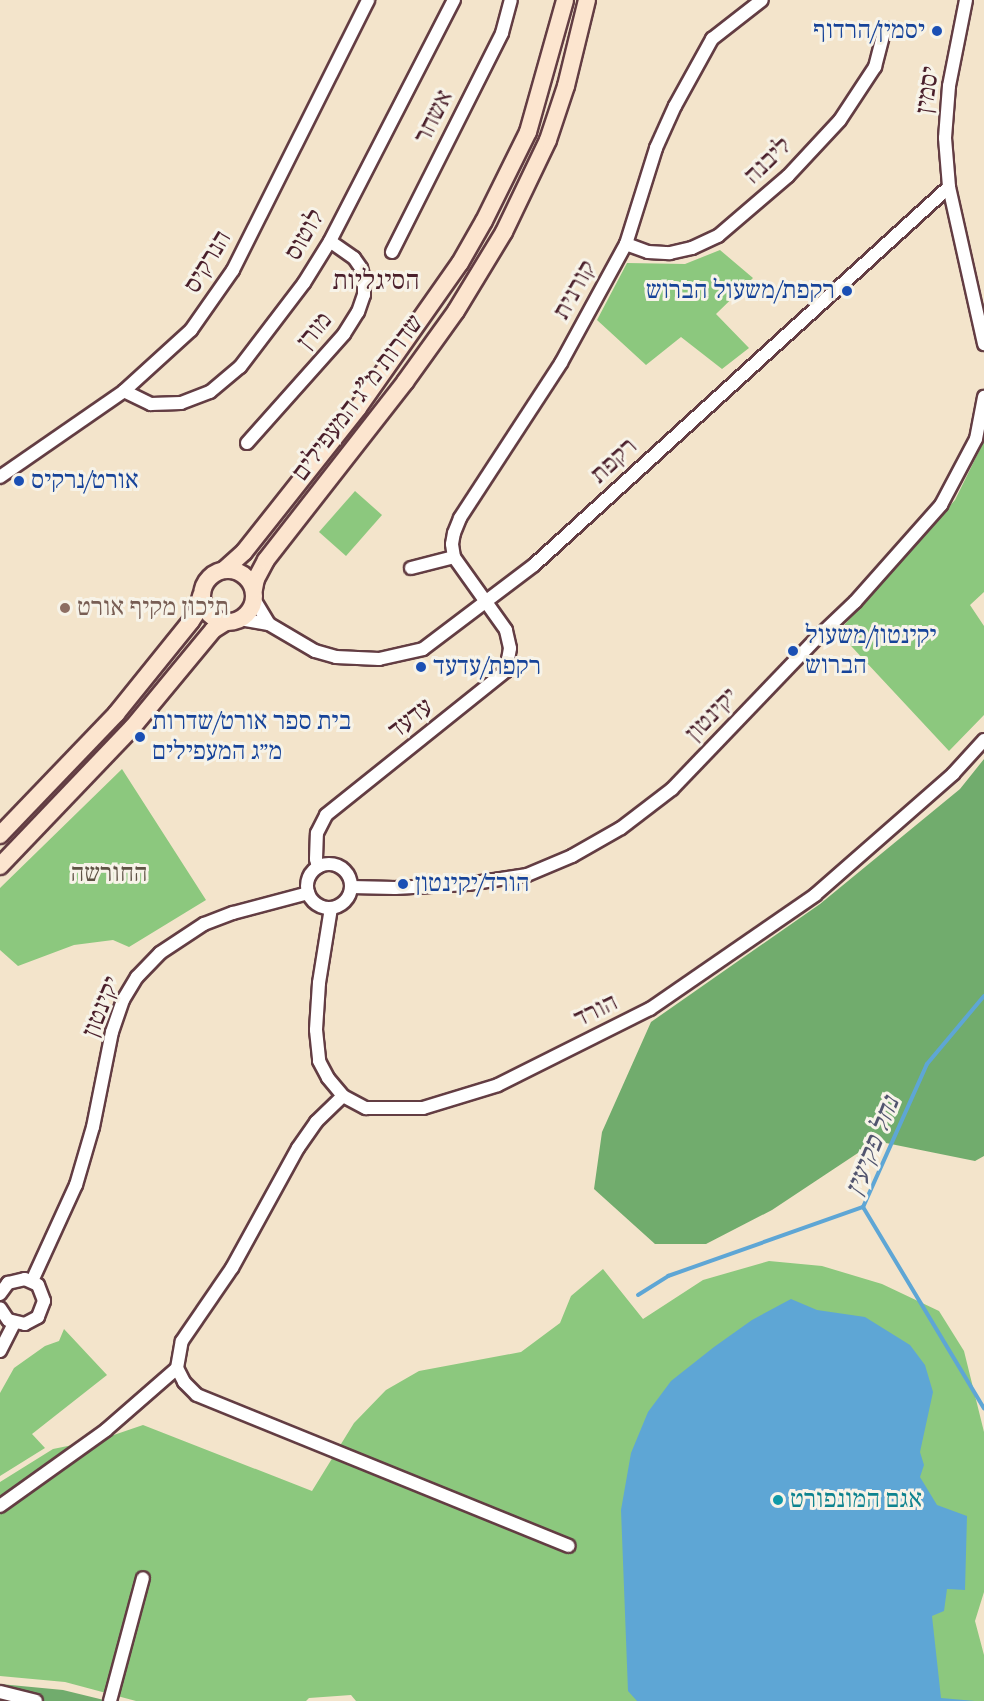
<!DOCTYPE html>
<meta charset="utf-8">
<style>
body{margin:0}
#map{position:relative;width:984px;height:1701px;overflow:hidden;background:#f3e4cb;font-family:"IM FELL Double Pica","Frank Ruhl Libre",serif}
div>[style]{position:absolute}
.green>*{inset:0;background:#8cc87e}
.forest>*{inset:0;background:#71ac6d}
.water>*{inset:0;background:#5ea6d5}
.stream>*{height:4px;margin:-2px;padding:0 2px;transform-origin:2px;border-radius:2px;background:#5ea6d5}
.roads{filter:drop-shadow(2px 0 #633d43) drop-shadow(-2px 0 #633d43) drop-shadow(0 2px #633d43) drop-shadow(0 -2px #633d43)}
.minor>*{height:12px;margin:-6px;padding:0 6px;transform-origin:6px;border-radius:6px;background:#fff}
.minor>.ring{margin:-6px;padding:0;box-sizing:content-box;background:none;border:12px solid #fff;border-radius:50%}
.secondary>*{height:16px;margin:-8px;padding:0 8px;transform-origin:8px;border-radius:8px;background:#fce5cf}
.secondary>.ring{margin:-8px;padding:0;box-sizing:content-box;background:none;border:16px solid #fce5cf;border-radius:50%}
.dots>*{width:16px;height:16px;translate:-50% -50%;box-sizing:border-box;border:3px solid #f7f3e8;border-radius:50%}
span{translate:-50% -50%;white-space:nowrap;text-align:center;line-height:1.15;-webkit-text-stroke:6px #f7f3e8;paint-order:stroke}
.transit-label{font-size:26px;color:#164399}
.right{translate:-100% -50%;text-align:right}
.left{translate:0 -50%;text-align:left}
.street-label{font-size:26px;color:#4a1f2b}
.education-label{font-size:26px;color:#785e54}
.park-label{font-size:26px;color:#5e5244}
.culture-label{font-size:26px;color:#0d838f}
.neighbourhood-label{font-size:27px;color:#4a1f2b}
.water-label{font-size:27px;color:#52556f;font-style:italic}
</style>
<div id="map">
<div class="green">
<i style="clip-path:polygon(720px 250px,753px 278px,716px 314px,749px 348px,722px 369px,681px 337px,646px 365px,597px 320px,627px 263px,685px 264px)"></i>
<i style="clip-path:polygon(984px 441px,984px 592px,970px 605px,984px 626px,984px 715px,949px 751px,838px 632px,955px 500px)"></i>
<i style="clip-path:polygon(355px 491px,382px 515px,346px 556px,319px 532px)"></i>
<i style="clip-path:polygon(122px 769px,206px 900px,129px 947px,113px 940px,74px 945px,18px 966px,0 950px,0 888px)"></i>
<i style="clip-path:polygon(769px 1261px,822px 1266px,882px 1284px,939px 1311px,964px 1351px,984px 1432px,984px 1592px,975px 1621px,984px 1655px,984px 1701px,356px 1701px,351px 1695px,309px 1698px,306px 1701px,136px 1701px,65px 1682px,0 1676px,0 1482px,53px 1449px,102px 1439px,143px 1425px,312px 1491px,354px 1423px,386px 1390px,419px 1371px,521px 1352px,560px 1323px,571px 1296px,603px 1269px,643px 1319px,703px 1280px)"></i>
<i style="clip-path:polygon(64px 1329px,107px 1375px,32px 1434px,45px 1448px,0 1476px,0 1393px,14px 1368px,45px 1346px,59px 1341px)"></i>
</div>
<div class="forest">
<i style="clip-path:polygon(984px 759px,984px 1156px,975px 1161px,876px 1141px,772px 1210px,706px 1244px,655px 1244px,594px 1189px,602px 1132px,651px 1022px,820px 904px,960px 789px)"></i>
<i style="clip-path:polygon(0 1684px,63px 1690px,108px 1701px,0 1701px)"></i>
</div>
<div class="water">
<i style="clip-path:polygon(791px 1299px,817px 1310px,865px 1317px,910px 1345px,925px 1365px,933px 1392px,920px 1452px,924px 1465px,920px 1477px,937px 1505px,967px 1516px,965px 1590px,947px 1589px,944px 1611px,932px 1616px,941px 1698px,975px 1701px,637px 1701px,628px 1691px,621px 1510px,631px 1453px,648px 1412px,671px 1381px,714px 1347px,752px 1320px)"></i>
</div>
<div class="stream">
<i style="left:984px;top:996px;width:89px;rotate:130deg"></i>
<i style="left:927px;top:1064px;width:157px;rotate:114.1deg"></i>
<i style="left:863px;top:1207px;width:235px;rotate:59deg"></i>
<i style="left:638px;top:1295px;width:36px;rotate:-32deg"></i>
<i style="left:668px;top:1276px;width:207px;rotate:-19.5deg"></i>
</div>
<div class="roads">
<div class="minor">
<i style="left:966px;top:0;width:88px;rotate:101.2deg"></i>
<i style="left:949px;top:86px;width:52px;rotate:94.4deg"></i>
<i style="left:945px;top:138px;width:49px;rotate:85.3deg"></i>
<i style="left:949px;top:187px;width:161px;rotate:77.4deg"></i>
<i style="left:626px;top:244px;width:23px;rotate:20deg"></i>
<i style="left:648px;top:252px;width:22px;rotate:3deg"></i>
<i style="left:670px;top:253px;width:23px;rotate:-13deg"></i>
<i style="left:692px;top:248px;width:29px;rotate:-25deg"></i>
<i style="left:718px;top:236px;width:92px;rotate:-40.6deg"></i>
<i style="left:788px;top:176px;width:76px;rotate:-47.1deg"></i>
<i style="left:840px;top:120px;width:64px;rotate:-56.6deg"></i>
<i style="left:875px;top:67px;width:40px;rotate:-75.6deg"></i>
<i style="left:392px;top:252px;width:245px;rotate:-63.3deg"></i>
<i style="left:502px;top:33px;width:34px;rotate:-75deg"></i>
<i style="left:124px;top:391px;width:30px;rotate:26deg"></i>
<i style="left:151px;top:404px;width:30px;rotate:-2deg"></i>
<i style="left:181px;top:403px;width:31px;rotate:-21deg"></i>
<i style="left:210px;top:392px;width:39px;rotate:-40deg"></i>
<i style="left:240px;top:367px;width:106px;rotate:-52.7deg"></i>
<i style="left:304px;top:283px;width:49px;rotate:-58.2deg"></i>
<i style="left:330px;top:241px;width:271px;rotate:-62.8deg"></i>
<i style="left:247px;top:443px;width:146px;rotate:-48.3deg"></i>
<i style="left:344px;top:334px;width:26px;rotate:-58deg"></i>
<i style="left:358px;top:312px;width:18px;rotate:-71deg"></i>
<i style="left:364px;top:295px;width:16px;rotate:-90deg"></i>
<i style="left:364px;top:279px;width:11px;rotate:-105deg"></i>
<i style="left:361px;top:268px;width:12px;rotate:-125deg"></i>
<i style="left:354px;top:258px;width:29px;rotate:-145deg"></i>
<i style="left:0;top:477px;width:151px;rotate:-34.7deg"></i>
<i style="left:124px;top:391px;width:91px;rotate:-42.3deg"></i>
<i style="left:191px;top:330px;width:73px;rotate:-55deg"></i>
<i style="left:233px;top:270px;width:302px;rotate:-63.4deg"></i>
<i style="left:411px;top:568px;width:44px;rotate:-14.3deg"></i>
<i style="left:254px;top:599px;width:29px;rotate:59deg"></i>
<i style="left:240px;top:619px;width:29px;rotate:10deg"></i>
<i style="left:269px;top:624px;width:53px;rotate:30.4deg"></i>
<i style="left:315px;top:651px;width:22px;rotate:16deg"></i>
<i style="left:336px;top:657px;width:43px;rotate:2.7deg"></i>
<i style="left:379px;top:659px;width:45px;rotate:-12.8deg"></i>
<i style="left:423px;top:649px;width:139px;rotate:-37.1deg"></i>
<i style="left:534px;top:565px;width:561px;rotate:-42.33deg"></i>
<i class="ring" style="left:307px;top:864px;width:32px;height:32px"></i>
<i style="left:318px;top:867px;width:8px;rotate:-104deg"></i>
<i style="left:316px;top:859px;width:26px;rotate:-88deg"></i>
<i style="left:317px;top:833px;width:20px;rotate:-63deg"></i>
<i style="left:326px;top:815px;width:231px;rotate:-38.7deg"></i>
<i style="left:506px;top:671px;width:23px;rotate:-80deg"></i>
<i style="left:510px;top:648px;width:18px;rotate:-103deg"></i>
<i style="left:506px;top:630px;width:90px;rotate:-125.5deg"></i>
<i style="left:454px;top:557px;width:13px;rotate:-99deg"></i>
<i style="left:452px;top:544px;width:11px;rotate:-80deg"></i>
<i style="left:454px;top:533px;width:16px;rotate:-68deg"></i>
<i style="left:460px;top:518px;width:185px;rotate:-56.9deg"></i>
<i style="left:561px;top:363px;width:136px;rotate:-61.4deg"></i>
<i style="left:626px;top:244px;width:101px;rotate:-72.6deg"></i>
<i style="left:656px;top:148px;width:46px;rotate:-65.7deg"></i>
<i style="left:675px;top:106px;width:77px;rotate:-61.1deg"></i>
<i style="left:712px;top:39px;width:63px;rotate:-38deg"></i>
<i style="left:351px;top:887px;width:44px;rotate:1.3deg"></i>
<i style="left:395px;top:888px;width:73px;rotate:-3.1deg"></i>
<i style="left:468px;top:884px;width:60px;rotate:-8.7deg"></i>
<i style="left:527px;top:875px;width:49px;rotate:-22.9deg"></i>
<i style="left:572px;top:856px;width:56px;rotate:-29.7deg"></i>
<i style="left:621px;top:828px;width:64px;rotate:-37.4deg"></i>
<i style="left:672px;top:789px;width:211px;rotate:-46.2deg"></i>
<i style="left:818px;top:637px;width:51px;rotate:-43.4deg"></i>
<i style="left:855px;top:602px;width:130px;rotate:-48.4deg"></i>
<i style="left:941px;top:505px;width:75px;rotate:-62.1deg"></i>
<i style="left:976px;top:439px;width:43px;rotate:-79.2deg"></i>
<i style="left:331px;top:908px;width:76px;rotate:99.1deg"></i>
<i style="left:319px;top:983px;width:47px;rotate:93.7deg"></i>
<i style="left:316px;top:1030px;width:31px;rotate:84deg"></i>
<i style="left:319px;top:1061px;width:19px;rotate:62deg"></i>
<i style="left:328px;top:1078px;width:23px;rotate:50deg"></i>
<i style="left:343px;top:1096px;width:26px;rotate:28deg"></i>
<i style="left:366px;top:1108px;width:57px"></i>
<i style="left:423px;top:1108px;width:78px;rotate:-17deg"></i>
<i style="left:498px;top:1085px;width:170px;rotate:-26.6deg"></i>
<i style="left:650px;top:1009px;width:201px;rotate:-34.6deg"></i>
<i style="left:815px;top:895px;width:184px;rotate:-41.2deg"></i>
<i style="left:953px;top:774px;width:46px;rotate:-47.6deg"></i>
<i style="left:32px;top:1281px;width:106px;rotate:-65.4deg"></i>
<i style="left:76px;top:1185px;width:60px;rotate:-73.7deg"></i>
<i style="left:93px;top:1127px;width:97px;rotate:-78.7deg"></i>
<i style="left:112px;top:1032px;width:34px;rotate:-71deg"></i>
<i style="left:123px;top:1000px;width:27px;rotate:-59deg"></i>
<i style="left:137px;top:977px;width:33px;rotate:-46deg"></i>
<i style="left:160px;top:953px;width:53px;rotate:-33.4deg"></i>
<i style="left:204px;top:924px;width:31px;rotate:-21deg"></i>
<i style="left:233px;top:913px;width:78px;rotate:-14.9deg"></i>
<i style="left:0;top:1294px;width:14px;rotate:-54deg"></i>
<i style="left:8px;top:1283px;width:17px;rotate:-13deg"></i>
<i style="left:25px;top:1279px;width:14px;rotate:25deg"></i>
<i style="left:38px;top:1285px;width:17px;rotate:69deg"></i>
<i style="left:44px;top:1301px;width:17px;rotate:111deg"></i>
<i style="left:38px;top:1317px;width:15px;rotate:152deg"></i>
<i style="left:25px;top:1324px;width:17px;rotate:-167deg"></i>
<i style="left:8px;top:1320px;width:14px;rotate:-124deg"></i>
<i style="left:0;top:1351px;width:31px;rotate:-63deg"></i>
<i style="left:177px;top:1368px;width:16px;rotate:63deg"></i>
<i style="left:184px;top:1382px;width:18px;rotate:45deg"></i>
<i style="left:197px;top:1395px;width:401px;rotate:22.1deg"></i>
<i style="left:0;top:1506px;width:130px;rotate:-35.6deg"></i>
<i style="left:106px;top:1430px;width:94px;rotate:-41.1deg"></i>
<i style="left:177px;top:1368px;width:27px;rotate:-80deg"></i>
<i style="left:182px;top:1341px;width:88px;rotate:-55.6deg"></i>
<i style="left:232px;top:1268px;width:137px;rotate:-61.2deg"></i>
<i style="left:298px;top:1148px;width:32px;rotate:-55deg"></i>
<i style="left:316px;top:1122px;width:37px;rotate:-44deg"></i>
<i style="left:0;top:1692px;width:37px;rotate:14deg"></i>
<i style="left:110px;top:1701px;width:127px;rotate:-75deg"></i>
</div>
<div class="secondary">
<i class="ring" style="left:202px;top:570px;width:36px;height:36px"></i>
<i style="left:224px;top:570px;width:27px;rotate:-42deg"></i>
<i style="left:244px;top:552px;width:184px;rotate:-51.6deg"></i>
<i style="left:358px;top:408px;width:177px;rotate:-54.9deg"></i>
<i style="left:460px;top:263px;width:48px;rotate:-60.3deg"></i>
<i style="left:484px;top:221px;width:99px;rotate:-63.7deg"></i>
<i style="left:528px;top:132px;width:137px;rotate:-74.3deg"></i>
<i style="left:254px;top:589px;width:10px;rotate:-79deg"></i>
<i style="left:256px;top:579px;width:21px;rotate:-62deg"></i>
<i style="left:266px;top:560px;width:226px;rotate:-52deg"></i>
<i style="left:405px;top:382px;width:87px;rotate:-54.3deg"></i>
<i style="left:456px;top:311px;width:92px;rotate:-58.7deg"></i>
<i style="left:504px;top:232px;width:102px;rotate:-64.4deg"></i>
<i style="left:548px;top:140px;width:57px;rotate:-71.6deg"></i>
<i style="left:566px;top:86px;width:89px;rotate:-76.3deg"></i>
<i style="left:0;top:835px;width:168px;rotate:-46.2deg"></i>
<i style="left:116px;top:714px;width:119px;rotate:-51.1deg"></i>
<i style="left:191px;top:621px;width:11px;rotate:-56deg"></i>
<i style="left:197px;top:612px;width:16px;rotate:-76deg"></i>
<i style="left:0;top:866px;width:191px;rotate:-46.3deg"></i>
<i style="left:132px;top:728px;width:127px;rotate:-50.4deg"></i>
<i style="left:213px;top:630px;width:15px;rotate:-32deg"></i>
</div>
</div>
<div class="dots">
<i style="left:937px;top:31px;background:#1a4fb4"></i>
<i style="left:847px;top:291px;background:#1a4fb4"></i>
<i style="left:19px;top:481px;background:#1a4fb4"></i>
<i style="left:65px;top:608px;background:#8d6e63"></i>
<i style="left:793px;top:651px;background:#1a4fb4"></i>
<i style="left:421px;top:667px;background:#1a4fb4"></i>
<i style="left:140px;top:737px;background:#1a4fb4"></i>
<i style="left:403px;top:884px;background:#1a4fb4"></i>
<i style="left:778px;top:1500px;background:#0f9aa8"></i>
</div>
<div class="transit-label">
<span class="right" style="left:925px;top:31px">יסמין/הרדוף</span>
<span class="right" style="left:835px;top:291px">רקפת/משעול הברוש</span>
<span class="left" style="left:31px;top:481px">אורט/נרקיס</span>
<span class="left" style="left:805px;top:651px">יקינטון/משעול<br>הברוש</span>
<span class="left" style="left:433px;top:667px">רקפת/עדעד</span>
<span class="left" style="left:152px;top:737px">בית ספר אורט/שדרות<br>מ״ג המעפילים</span>
<span class="left" style="left:415px;top:884px">הורד/יקינטון</span>
</div>
<div class="street-label">
<span style="left:928px;top:90px;rotate:-82deg">יסמין</span>
<span style="left:434px;top:117px;rotate:-63deg">אשחר</span>
<span style="left:768px;top:161px;rotate:-44deg">ליבנה</span>
<span style="left:305px;top:235px;rotate:-60deg">לוטוס</span>
<span style="left:208px;top:262px;rotate:-59deg">הנרקיס</span>
<span style="left:575px;top:290px;rotate:-61deg">קורנית</span>
<span style="left:315px;top:331px;rotate:-51deg">מורן</span>
<span style="left:358px;top:398px;rotate:-53deg">שדרות מ"ג המעפילים</span>
<span style="left:614px;top:461px;rotate:-43deg">רקפת</span>
<span style="left:712px;top:715px;rotate:-46deg">יקינטון</span>
<span style="left:411px;top:719px;rotate:-38deg">עדעד</span>
<span style="left:102px;top:1007px;rotate:-68deg">יקינטון</span>
<span style="left:596px;top:1011px;rotate:-26deg">הורד</span>
</div>
<div class="education-label">
<span class="left" style="left:77px;top:608px">תיכון מקיף אורט</span>
</div>
<div class="park-label">
<span style="left:109px;top:874px">החורשה</span>
</div>
<div class="culture-label">
<span class="left" style="left:790px;top:1500px">אגם המונפורט</span>
</div>
<div class="neighbourhood-label">
<span style="left:376px;top:281px">הסיגליות</span>
</div>
<div class="water-label">
<span style="left:872px;top:1146px;rotate:-68deg">נחל פקיעין</span>
</div>
</div>
